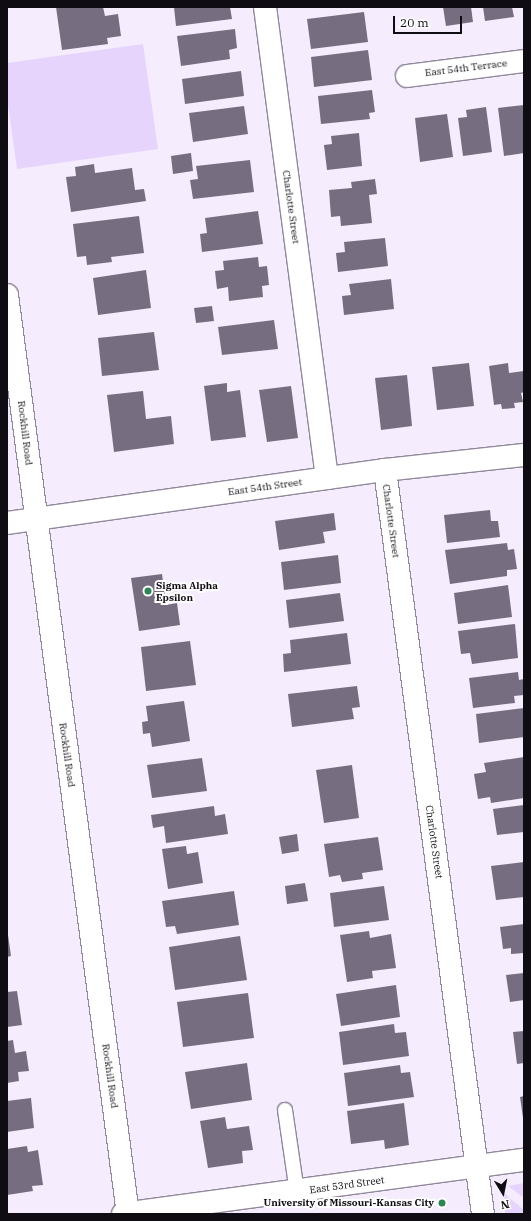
<!DOCTYPE html>
<style>
body{margin:0}
#map{position:relative;width:531px;height:1221px;overflow:hidden;background:#f5edfe;font-family:"IBM Plex Serif",serif}
div>[style]{position:absolute}
.green>*{inset:0;background:#e7d4fd}
.building>*{inset:0;background:#766e80}
.roads{filter:drop-shadow(1px 0 #91889b) drop-shadow(-1px 0 #91889b) drop-shadow(0 1px #91889b) drop-shadow(0 -1px #91889b)}
.lane>*{height:14px;margin:-7px;padding:0 7px;transform-origin:7px;border-radius:7px;background:#fff}
.street>*{height:22px;margin:-11px;padding:0 11px;transform-origin:11px;border-radius:11px;background:#fff}
.secondary>*{height:22px;margin:-11px;padding:0 11px;transform-origin:11px;border-radius:11px;background:#fff}
.dots>*{width:11px;height:11px;translate:-50% -50%;box-sizing:border-box;border:2px solid #fefefe;border-radius:50%}
span{translate:-50% -50%;white-space:nowrap;text-align:center;line-height:1.15;-webkit-text-stroke:4px #fefefe;paint-order:stroke}
.street-label{font-size:10px;color:#100c13}
.poi-label{font-size:10px;color:#100c13;font-weight:700}
.left{translate:0 -50%;text-align:left}
.right{translate:-100% -50%;text-align:right}
.frame{position:absolute;inset:0;border:8px solid #100c13;pointer-events:none}
.north{position:absolute;left:483px;top:1173px;width:40px;height:40px;-webkit-text-stroke:3px #fefefe;paint-order:stroke;rotate:170deg;font-size:11px;font-weight:700;line-height:16px;text-align:center;color:#100c13}
.north::after{content:'';display:block;margin:auto;width:14px;height:18px;background:#100c13;clip-path:polygon(50% 0,100% 100%,50% 72%,0 100%)}
.scale{position:absolute;left:393px;top:16px;width:69px;height:18px;box-sizing:border-box;border:2px solid #100c13;border-top:0;padding-left:5px;font-size:12px;line-height:14px;white-space:nowrap;color:#100c13;-webkit-text-stroke:3px #fefefe;paint-order:stroke}
</style>
<div id="map">
<div class="green">
<i style="clip-path:polygon(143px 44px,158px 149px,17px 169px,7px 98px,7px 63px)"></i>
<i style="clip-path:polygon(524px 1183px,524px 1198px,508px 1186px)"></i>
<i style="clip-path:polygon(504px 1193px,524px 1210px,524px 1214px,505px 1214px)"></i>
</div>
<div class="building">
<i style="clip-path:polygon(56px 7px,103px 7px,105px 16px,118px 14px,121px 36px,107px 38px,108px 44px,62px 50px)"></i>
<i style="clip-path:polygon(174px 7px,230px 7px,232px 19px,176px 26px)"></i>
<i style="clip-path:polygon(443px 7px,471px 7px,473px 22px,446px 26px)"></i>
<i style="clip-path:polygon(483px 7px,512px 7px,514px 17px,485px 21px)"></i>
<i style="clip-path:polygon(364px 12px,368px 42px,311px 49px,307px 19px)"></i>
<i style="clip-path:polygon(235px 29px,237px 48px,229px 50px,230px 59px,181px 66px,177px 36px)"></i>
<i style="clip-path:polygon(368px 50px,372px 80px,314px 87px,311px 57px)"></i>
<i style="clip-path:polygon(241px 71px,244px 96px,185px 104px,182px 79px)"></i>
<i style="clip-path:polygon(372px 90px,375px 112px,369px 113px,370px 119px,321px 124px,318px 96px)"></i>
<i style="clip-path:polygon(524px 105px,524px 153px,504px 156px,498px 108px)"></i>
<i style="clip-path:polygon(244px 106px,248px 134px,193px 142px,189px 113px)"></i>
<i style="clip-path:polygon(486px 107px,492px 152px,463px 156px,458px 118px,467px 117px,466px 110px)"></i>
<i style="clip-path:polygon(447px 114px,453px 157px,420px 162px,415px 118px)"></i>
<i style="clip-path:polygon(359px 133px,362px 166px,327px 170px,324px 145px,332px 144px,331px 136px)"></i>
<i style="clip-path:polygon(191px 153px,193px 171px,173px 174px,171px 156px)"></i>
<i style="clip-path:polygon(250px 160px,254px 192px,193px 199px,190px 180px,198px 179px,196px 166px)"></i>
<i style="clip-path:polygon(94px 164px,95px 173px,132px 168px,135px 190px,144px 189px,146px 201px,71px 212px,66px 177px,76px 176px,75px 167px)"></i>
<i style="clip-path:polygon(375px 179px,377px 194px,369px 195px,372px 223px,341px 226px,340px 216px,331px 217px,329px 190px,352px 188px,351px 182px)"></i>
<i style="clip-path:polygon(258px 211px,263px 244px,202px 252px,200px 234px,207px 233px,205px 218px)"></i>
<i style="clip-path:polygon(139px 216px,144px 253px,111px 257px,112px 262px,87px 265px,86px 256px,77px 257px,73px 224px)"></i>
<i style="clip-path:polygon(385px 238px,388px 266px,338px 272px,336px 253px,345px 252px,344px 242px)"></i>
<i style="clip-path:polygon(258px 257px,259px 267px,267px 266px,269px 285px,262px 286px,263px 297px,229px 301px,228px 287px,217px 289px,215px 271px,224px 270px,223px 261px)"></i>
<i style="clip-path:polygon(146px 270px,151px 308px,98px 315px,93px 278px)"></i>
<i style="clip-path:polygon(391px 279px,394px 309px,344px 315px,342px 296px,351px 295px,349px 284px)"></i>
<i style="clip-path:polygon(212px 306px,214px 321px,196px 323px,194px 308px)"></i>
<i style="clip-path:polygon(274px 320px,278px 349px,222px 355px,218px 327px)"></i>
<i style="clip-path:polygon(154px 332px,159px 370px,102px 376px,98px 338px)"></i>
<i style="clip-path:polygon(469px 363px,474px 406px,437px 410px,432px 367px)"></i>
<i style="clip-path:polygon(508px 363px,509px 373px,524px 371px,524px 392px,521px 393px,523px 402px,514px 403px,515px 408px,502px 409px,501px 404px,494px 405px,489px 366px)"></i>
<i style="clip-path:polygon(407px 375px,412px 426px,381px 430px,375px 378px)"></i>
<i style="clip-path:polygon(227px 383px,227px 392px,240px 390px,246px 437px,211px 441px,204px 386px)"></i>
<i style="clip-path:polygon(291px 386px,298px 438px,267px 442px,259px 390px)"></i>
<i style="clip-path:polygon(143px 391px,146px 419px,171px 416px,174px 444px,114px 452px,107px 395px)"></i>
<i style="clip-path:polygon(490px 510px,491px 521px,498px 521px,500px 537px,447px 543px,444px 515px)"></i>
<i style="clip-path:polygon(334px 513px,336px 530px,323px 532px,325px 543px,279px 550px,275px 521px)"></i>
<i style="clip-path:polygon(507px 543px,508px 550px,514px 549px,517px 569px,507px 570px,507px 576px,450px 584px,445px 550px)"></i>
<i style="clip-path:polygon(338px 555px,341px 583px,284px 590px,281px 562px)"></i>
<i style="clip-path:polygon(162px 574px,166px 605px,177px 603px,180px 625px,139px 631px,131px 578px)"></i>
<i style="clip-path:polygon(508px 585px,512px 617px,458px 624px,454px 593px)"></i>
<i style="clip-path:polygon(340px 593px,344px 621px,289px 628px,286px 600px)"></i>
<i style="clip-path:polygon(515px 624px,518px 658px,472px 664px,470px 653px,461px 654px,458px 631px)"></i>
<i style="clip-path:polygon(347px 633px,351px 664px,284px 672px,283px 654px,291px 653px,290px 640px)"></i>
<i style="clip-path:polygon(190px 641px,196px 685px,146px 691px,141px 647px)"></i>
<i style="clip-path:polygon(518px 672px,519px 680px,524px 679px,524px 695px,514px 696px,515px 703px,473px 708px,469px 678px)"></i>
<i style="clip-path:polygon(357px 686px,360px 707px,352px 708px,354px 719px,292px 727px,288px 694px)"></i>
<i style="clip-path:polygon(184px 701px,190px 741px,152px 747px,150px 733px,143px 734px,142px 722px,148px 721px,146px 706px)"></i>
<i style="clip-path:polygon(524px 708px,524px 737px,479px 743px,476px 714px)"></i>
<i style="clip-path:polygon(524px 757px,524px 798px,491px 803px,490px 797px,478px 799px,474px 774px,486px 772px,484px 763px)"></i>
<i style="clip-path:polygon(202px 758px,207px 791px,152px 798px,147px 765px)"></i>
<i style="clip-path:polygon(352px 765px,359px 818px,324px 823px,316px 770px)"></i>
<i style="clip-path:polygon(524px 805px,524px 832px,497px 835px,493px 809px)"></i>
<i style="clip-path:polygon(214px 806px,215px 816px,225px 814px,228px 834px,166px 843px,164px 826px,153px 828px,151px 815px)"></i>
<i style="clip-path:polygon(297px 834px,299px 851px,282px 854px,279px 837px)"></i>
<i style="clip-path:polygon(378px 837px,383px 870px,362px 873px,363px 879px,342px 882px,340px 875px,329px 877px,324px 844px)"></i>
<i style="clip-path:polygon(186px 846px,187px 854px,198px 852px,203px 883px,168px 889px,162px 849px)"></i>
<i style="clip-path:polygon(524px 862px,524px 897px,496px 900px,491px 866px)"></i>
<i style="clip-path:polygon(305px 883px,308px 901px,287px 904px,285px 886px)"></i>
<i style="clip-path:polygon(384px 886px,389px 920px,334px 927px,330px 893px)"></i>
<i style="clip-path:polygon(234px 891px,239px 925px,177px 934px,175px 926px,166px 927px,162px 901px)"></i>
<i style="clip-path:polygon(524px 924px,524px 953px,511px 954px,511px 948px,503px 949px,500px 927px)"></i>
<i style="clip-path:polygon(369px 931px,370px 938px,391px 934px,396px 968px,372px 971px,373px 978px,347px 982px,340px 935px)"></i>
<i style="clip-path:polygon(8px 935px,11px 956px,7px 957px,7px 936px)"></i>
<i style="clip-path:polygon(240px 936px,247px 980px,175px 990px,169px 947px)"></i>
<i style="clip-path:polygon(524px 973px,524px 1000px,510px 1002px,506px 975px)"></i>
<i style="clip-path:polygon(396px 985px,400px 1017px,341px 1026px,336px 994px)"></i>
<i style="clip-path:polygon(17px 991px,22px 1025px,7px 1027px,7px 992px)"></i>
<i style="clip-path:polygon(248px 993px,254px 1038px,183px 1047px,177px 1002px)"></i>
<i style="clip-path:polygon(394px 1024px,395px 1033px,406px 1032px,409px 1056px,343px 1065px,339px 1032px)"></i>
<i style="clip-path:polygon(524px 1031px,524px 1063px,517px 1064px,513px 1032px)"></i>
<i style="clip-path:polygon(13px 1040px,15px 1053px,26px 1051px,29px 1071px,18px 1072px,19px 1081px,7px 1083px,7px 1041px)"></i>
<i style="clip-path:polygon(247px 1063px,252px 1100px,191px 1109px,185px 1072px)"></i>
<i style="clip-path:polygon(400px 1065px,401px 1073px,410px 1072px,414px 1097px,348px 1106px,344px 1073px)"></i>
<i style="clip-path:polygon(524px 1096px,524px 1118px,523px 1118px,520px 1097px)"></i>
<i style="clip-path:polygon(31px 1098px,34px 1128px,7px 1132px,7px 1101px)"></i>
<i style="clip-path:polygon(404px 1103px,409px 1145px,385px 1149px,384px 1140px,351px 1144px,347px 1111px)"></i>
<i style="clip-path:polygon(225px 1117px,227px 1129px,249px 1126px,253px 1150px,242px 1151px,243px 1163px,208px 1168px,200px 1121px)"></i>
<i style="clip-path:polygon(27px 1146px,28px 1152px,38px 1150px,43px 1185px,32px 1186px,33px 1191px,7px 1195px,7px 1149px)"></i>
</div>
<div class="roads">
<div class="lane">
<i style="left:285px;top:1110px;width:83px;rotate:81.7deg"></i>
</div>
<div class="street">
<i style="left:265px;top:7px;width:475px;rotate:82.5deg"></i>
<i style="left:407px;top:76px;width:118px;rotate:-7.3deg"></i>
<i style="left:385px;top:470px;width:750px;rotate:82.5deg"></i>
<i style="left:7px;top:523px;width:382px;rotate:-8deg"></i>
<i style="left:385px;top:470px;width:140px;rotate:-6.2deg"></i>
<i style="left:123px;top:1214px;width:405px;rotate:-7.7deg"></i>
</div>
<div class="secondary">
<i style="left:7px;top:295px;width:927px;rotate:82.5deg"></i>
</div>
</div>
<div class="dots">
<i style="left:148px;top:591px;background:#2f8355"></i>
<i style="left:442px;top:1203px;background:#2f8355"></i>
</div>
<div class="street-label">
<span style="left:466px;top:68px;rotate:-7deg">East 54th Terrace</span>
<span style="left:291px;top:207px;rotate:82deg">Charlotte Street</span>
<span style="left:25px;top:433px;rotate:83deg">Rockhill Road</span>
<span style="left:265px;top:487px;rotate:-8deg">East 54th Street</span>
<span style="left:391px;top:521px;rotate:82deg">Charlotte Street</span>
<span style="left:67px;top:755px;rotate:82deg">Rockhill Road</span>
<span style="left:434px;top:842px;rotate:82deg">Charlotte Street</span>
<span style="left:110px;top:1076px;rotate:82deg">Rockhill Road</span>
<span style="left:347px;top:1185px;rotate:-8deg">East 53rd Street</span>
</div>
<div class="poi-label">
<span class="left" style="left:156px;top:591px">Sigma Alpha<br>Epsilon</span>
<span class="right" style="left:434px;top:1203px">University of Missouri-Kansas City</span>
</div>
<div class="frame"></div>
<div class="north">N</div>
<div class="scale">20 m</div>
</div>
